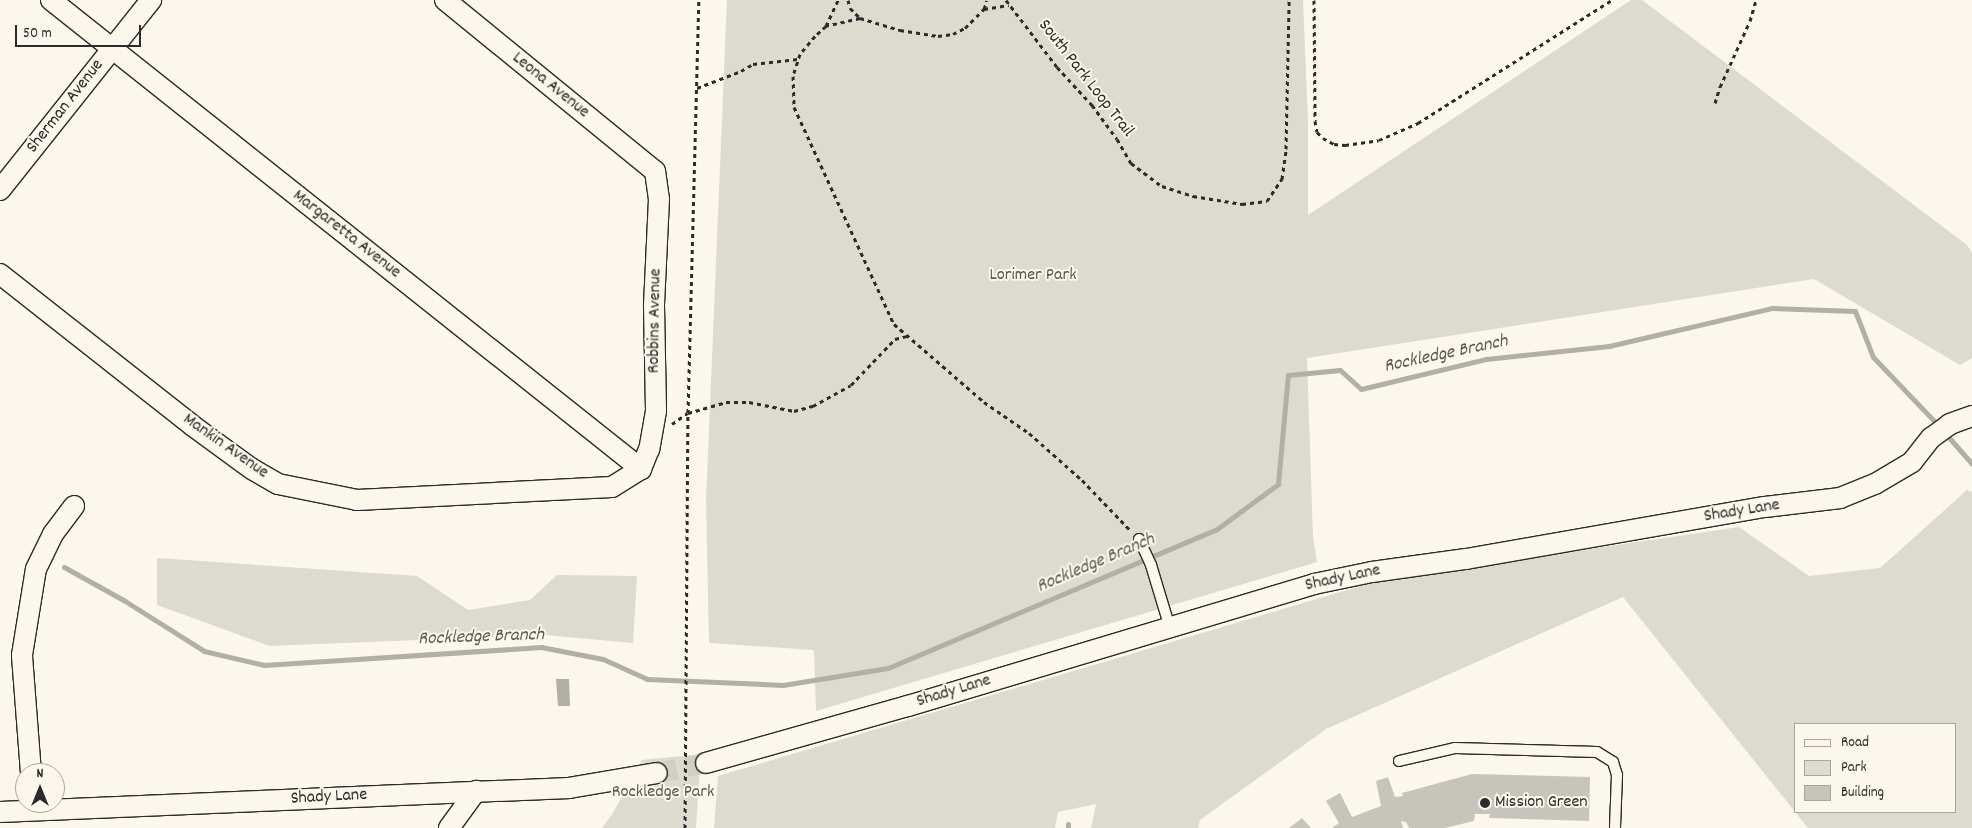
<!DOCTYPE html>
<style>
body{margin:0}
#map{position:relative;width:1972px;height:828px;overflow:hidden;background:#fbf7ec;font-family:Dekko,sans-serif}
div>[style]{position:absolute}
.green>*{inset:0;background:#dddad0}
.water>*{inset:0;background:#b1afa7}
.stream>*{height:5px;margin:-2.5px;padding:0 2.5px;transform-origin:2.5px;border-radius:2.5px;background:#b1afa7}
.building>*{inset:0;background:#c7c4bc}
.street-tunnel>*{height:20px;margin-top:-10px;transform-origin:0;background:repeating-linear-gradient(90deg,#d1cec5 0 20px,transparent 0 30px)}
.path>*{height:3px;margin-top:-1.5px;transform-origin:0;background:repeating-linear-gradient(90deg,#2b2b2b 0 4px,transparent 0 8px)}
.roads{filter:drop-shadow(1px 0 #2b2b2b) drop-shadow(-1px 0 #2b2b2b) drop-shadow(0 1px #2b2b2b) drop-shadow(0 -1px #2b2b2b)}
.lane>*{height:10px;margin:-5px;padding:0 5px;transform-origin:5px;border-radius:5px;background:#fbf7ec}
.street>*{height:20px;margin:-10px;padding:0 10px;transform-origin:10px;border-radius:10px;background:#fbf7ec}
.dots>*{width:14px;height:14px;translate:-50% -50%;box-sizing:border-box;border:2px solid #fbf7ec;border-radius:50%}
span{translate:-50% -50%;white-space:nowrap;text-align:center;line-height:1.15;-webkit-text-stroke:4px #fbf7ec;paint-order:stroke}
.street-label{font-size:18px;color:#2b2b2b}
.park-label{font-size:18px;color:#585754}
.poi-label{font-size:18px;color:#2b2b2b}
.left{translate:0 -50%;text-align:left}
.water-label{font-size:19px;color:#5a5956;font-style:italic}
.legend{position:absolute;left:1794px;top:723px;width:162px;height:90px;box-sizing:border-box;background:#fbf7ec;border:1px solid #a8a59f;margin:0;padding:6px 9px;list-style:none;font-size:15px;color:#2b2b2b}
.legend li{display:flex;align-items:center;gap:10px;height:25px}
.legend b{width:25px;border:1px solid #a8a59f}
.north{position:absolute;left:15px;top:763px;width:50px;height:50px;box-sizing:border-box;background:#fbf7ec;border:1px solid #a8a59f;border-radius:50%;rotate:0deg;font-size:14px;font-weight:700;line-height:20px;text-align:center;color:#2b2b2b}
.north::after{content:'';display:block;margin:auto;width:18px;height:22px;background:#2b2b2b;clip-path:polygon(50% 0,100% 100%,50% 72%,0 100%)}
.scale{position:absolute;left:15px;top:25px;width:126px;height:22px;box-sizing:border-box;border:2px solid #2b2b2b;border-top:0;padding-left:6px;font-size:15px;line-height:18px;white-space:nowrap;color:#2b2b2b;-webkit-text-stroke:4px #fbf7ec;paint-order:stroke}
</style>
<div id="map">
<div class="green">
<i style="clip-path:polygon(727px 0,1303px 0,1308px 122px,1308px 215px,1631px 0,1642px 0,1967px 245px,1972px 253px,1972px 358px,1960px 365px,1814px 279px,1307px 358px,1313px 536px,1317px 562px,816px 711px,814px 650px,709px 643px,706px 501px)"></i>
<i style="clip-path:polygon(evenodd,1967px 490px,1972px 492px,1972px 828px,1808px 828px,1623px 597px,1326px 729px,1200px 820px,1198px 828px,1091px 828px,1096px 804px,1058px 812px,1055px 828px,714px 828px,718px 776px,1381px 580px,1739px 527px,1809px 576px,1880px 568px,1967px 490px,1796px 724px,1956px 724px,1956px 812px,1796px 812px,1796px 724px)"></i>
<i style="clip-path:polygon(157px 558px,417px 576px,468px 610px,530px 600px,557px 575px,637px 576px,633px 643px,544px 635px,270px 646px,157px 605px)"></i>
<i style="clip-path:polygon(701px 754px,696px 828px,602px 828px,613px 813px,642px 760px)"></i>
</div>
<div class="water">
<i style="clip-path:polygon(556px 679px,569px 679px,570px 706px,558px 706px)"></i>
</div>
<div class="stream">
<i style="left:1945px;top:433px;width:41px;rotate:48.9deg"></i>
<i style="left:64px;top:567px;width:70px;rotate:29.1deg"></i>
<i style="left:125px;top:601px;width:93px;rotate:32.3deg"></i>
<i style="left:204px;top:651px;width:62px;rotate:13.1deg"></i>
<i style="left:264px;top:665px;width:278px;rotate:-3.7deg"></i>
<i style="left:541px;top:647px;width:63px;rotate:11deg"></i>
<i style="left:603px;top:659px;width:48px;rotate:24.4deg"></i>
<i style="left:647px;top:679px;width:136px;rotate:2.5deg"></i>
<i style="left:783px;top:685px;width:106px;rotate:-9.2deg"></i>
<i style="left:888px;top:668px;width:357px;rotate:-22.9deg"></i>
<i style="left:1217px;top:529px;width:76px;rotate:-36.4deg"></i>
<i style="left:1278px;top:484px;width:109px;rotate:-84.8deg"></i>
<i style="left:1288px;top:375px;width:52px;rotate:-5.5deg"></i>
<i style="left:1340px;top:370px;width:28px;rotate:42deg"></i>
<i style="left:1361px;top:389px;width:129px;rotate:-13.5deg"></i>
<i style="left:1486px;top:359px;width:124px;rotate:-6deg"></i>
<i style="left:1609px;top:346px;width:167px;rotate:-13.1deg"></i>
<i style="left:1772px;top:308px;width:83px;rotate:2.1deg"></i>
<i style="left:1855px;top:311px;width:49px;rotate:68.6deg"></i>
<i style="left:1873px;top:357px;width:97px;rotate:46.3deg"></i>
<i style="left:1068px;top:824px;width:4px;rotate:90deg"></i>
</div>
<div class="building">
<i style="clip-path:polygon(1472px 774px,1590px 777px,1589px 821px,1489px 818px,1490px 814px,1475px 814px,1474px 821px,1445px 828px,1409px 828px,1406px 822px,1401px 821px,1403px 828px,1332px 828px,1339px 823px,1326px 801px,1340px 793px,1352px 817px,1381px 806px,1376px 781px,1388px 777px,1395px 797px,1403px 796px,1402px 793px)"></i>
<i style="clip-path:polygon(1302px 818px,1311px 828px,1289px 828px)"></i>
</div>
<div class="street-tunnel">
<i style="left:657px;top:773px;width:50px;rotate:-11.5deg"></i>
</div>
<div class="path">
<i style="left:848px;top:0;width:8px;rotate:76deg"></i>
<i style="left:850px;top:8px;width:14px;rotate:45deg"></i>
<i style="left:860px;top:18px;width:42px;rotate:16.7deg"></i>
<i style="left:900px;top:30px;width:38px;rotate:9deg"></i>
<i style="left:938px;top:36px;width:15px;rotate:-8deg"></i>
<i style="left:953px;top:34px;width:13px;rotate:-27deg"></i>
<i style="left:965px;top:28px;width:27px;rotate:-45deg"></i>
<i style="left:984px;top:9px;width:25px;rotate:-9deg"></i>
<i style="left:1006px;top:0;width:84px;rotate:52.7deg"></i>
<i style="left:1057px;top:67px;width:52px;rotate:47.4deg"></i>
<i style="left:1092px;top:105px;width:42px;rotate:53.7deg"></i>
<i style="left:1117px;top:139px;width:28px;rotate:60deg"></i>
<i style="left:1131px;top:163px;width:39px;rotate:37deg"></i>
<i style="left:1162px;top:186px;width:33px;rotate:18deg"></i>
<i style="left:1193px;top:196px;width:50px;rotate:9.3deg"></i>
<i style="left:1242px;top:204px;width:25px;rotate:-7deg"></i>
<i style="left:1267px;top:201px;width:27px;rotate:-56deg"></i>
<i style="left:1282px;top:179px;width:30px;rotate:-82deg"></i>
<i style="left:1286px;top:149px;width:149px;rotate:-88.8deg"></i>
<i style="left:1314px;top:0;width:121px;rotate:89.5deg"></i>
<i style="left:1315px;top:121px;width:11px;rotate:80deg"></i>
<i style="left:1317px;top:132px;width:8px;rotate:45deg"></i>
<i style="left:1323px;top:138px;width:13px;rotate:29deg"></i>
<i style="left:1334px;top:144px;width:11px;rotate:5deg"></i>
<i style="left:1345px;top:145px;width:34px;rotate:-8deg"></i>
<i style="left:1379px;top:140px;width:43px;rotate:-23.6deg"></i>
<i style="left:1418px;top:123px;width:230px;rotate:-32.4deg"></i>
<i style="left:984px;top:9px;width:9px;rotate:-72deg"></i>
<i style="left:860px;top:18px;width:35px;rotate:167deg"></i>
<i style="left:826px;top:26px;width:15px;rotate:138deg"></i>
<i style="left:815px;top:36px;width:23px;rotate:130deg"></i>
<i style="left:800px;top:54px;width:23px;rotate:108deg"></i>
<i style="left:793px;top:76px;width:31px;rotate:88deg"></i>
<i style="left:794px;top:107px;width:239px;rotate:65.3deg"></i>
<i style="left:894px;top:324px;width:119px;rotate:40.9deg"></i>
<i style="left:984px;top:402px;width:55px;rotate:34.6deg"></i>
<i style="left:1029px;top:433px;width:71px;rotate:41.6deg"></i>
<i style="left:1082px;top:480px;width:69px;rotate:46.2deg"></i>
<i style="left:826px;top:26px;width:29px;rotate:-65deg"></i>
<i style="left:697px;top:88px;width:47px;rotate:-21.1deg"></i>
<i style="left:741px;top:71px;width:14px;rotate:-30deg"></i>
<i style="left:753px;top:64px;width:45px;rotate:-6.3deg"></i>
<i style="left:1715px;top:103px;width:17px;rotate:-73deg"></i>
<i style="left:1720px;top:87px;width:72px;rotate:-65.6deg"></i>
<i style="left:1750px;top:21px;width:22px;rotate:-74deg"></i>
<i style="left:672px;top:424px;width:19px;rotate:-35deg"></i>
<i style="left:688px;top:413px;width:40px;rotate:-16deg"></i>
<i style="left:726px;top:402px;width:23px"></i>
<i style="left:749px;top:402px;width:46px;rotate:11.3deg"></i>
<i style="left:794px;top:411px;width:20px;rotate:-15deg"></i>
<i style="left:813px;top:406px;width:43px;rotate:-28.9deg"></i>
<i style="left:851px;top:385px;width:64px;rotate:-46.3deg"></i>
<i style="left:895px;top:339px;width:12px;rotate:-14deg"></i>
<i style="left:685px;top:828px;width:415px;rotate:-89.6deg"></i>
<i style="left:688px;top:413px;width:413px;rotate:-88.5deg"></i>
</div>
<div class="roads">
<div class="lane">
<i style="left:1139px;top:539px;width:29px;rotate:65deg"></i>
<i style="left:1151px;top:565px;width:66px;rotate:73.2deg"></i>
<i style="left:1399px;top:761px;width:57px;rotate:-13.1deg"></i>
<i style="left:1455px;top:748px;width:142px;rotate:1.6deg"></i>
<i style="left:1597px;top:752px;width:19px;rotate:32deg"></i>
<i style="left:1613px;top:762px;width:14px;rotate:73deg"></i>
<i style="left:1617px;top:775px;width:53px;rotate:92.2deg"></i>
</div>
<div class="street">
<i style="left:51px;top:0;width:754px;rotate:38.48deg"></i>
<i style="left:445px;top:0;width:271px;rotate:39.2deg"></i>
<i style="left:655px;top:171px;width:28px;rotate:82deg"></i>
<i style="left:659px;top:199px;width:107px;rotate:92.7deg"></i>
<i style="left:654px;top:306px;width:105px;rotate:88.9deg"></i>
<i style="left:656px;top:411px;width:39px;rotate:100deg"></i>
<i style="left:649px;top:449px;width:22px;rotate:112deg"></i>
<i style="left:0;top:190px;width:243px;rotate:-51.5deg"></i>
<i style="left:0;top:274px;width:246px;rotate:38.2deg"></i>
<i style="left:193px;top:426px;width:73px;rotate:36.1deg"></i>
<i style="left:252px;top:469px;width:30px;rotate:30deg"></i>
<i style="left:278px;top:484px;width:81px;rotate:11.4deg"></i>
<i style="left:357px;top:500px;width:255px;rotate:-2.9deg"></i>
<i style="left:612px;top:487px;width:34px;rotate:-32deg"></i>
<i style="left:706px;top:763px;width:210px;rotate:-15.8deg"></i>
<i style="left:908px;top:706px;width:424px;rotate:-16.7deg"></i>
<i style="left:1314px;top:584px;width:59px;rotate:-11.7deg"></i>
<i style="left:1372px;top:572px;width:95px;rotate:-7.9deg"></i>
<i style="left:1466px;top:559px;width:303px;rotate:-9.9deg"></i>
<i style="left:1765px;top:507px;width:76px;rotate:-6.8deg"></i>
<i style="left:1840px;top:498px;width:38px;rotate:-22deg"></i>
<i style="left:1875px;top:484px;width:43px;rotate:-30.7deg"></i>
<i style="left:1912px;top:462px;width:31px;rotate:-52deg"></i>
<i style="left:1931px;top:438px;width:24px;rotate:-36deg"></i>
<i style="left:1950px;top:424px;width:23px;rotate:-20deg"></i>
<i style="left:31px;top:773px;width:118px;rotate:-94.4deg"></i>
<i style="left:22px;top:655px;width:87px;rotate:-80.8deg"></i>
<i style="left:36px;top:569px;width:39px;rotate:-64deg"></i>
<i style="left:53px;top:534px;width:35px;rotate:-53deg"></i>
<i style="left:0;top:812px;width:570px;rotate:-2.42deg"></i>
<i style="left:569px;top:788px;width:89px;rotate:-9.7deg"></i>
<i style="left:449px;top:828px;width:46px;rotate:-53.9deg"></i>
</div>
</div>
<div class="dots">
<i style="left:1485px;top:803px;background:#2b2b2b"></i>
</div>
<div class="street-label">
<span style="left:1085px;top:79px;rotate:52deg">South Park Loop Trail</span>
<span style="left:550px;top:86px;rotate:39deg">Leona Avenue</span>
<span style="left:66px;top:107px;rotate:-52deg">Sherman Avenue</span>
<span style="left:346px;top:235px;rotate:38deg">Margaretta Avenue</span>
<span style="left:656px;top:321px;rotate:-89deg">Robbins Avenue</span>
<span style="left:225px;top:447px;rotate:35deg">Mankin Avenue</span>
<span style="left:1742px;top:512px;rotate:-9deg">Shady Lane</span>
<span style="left:1343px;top:579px;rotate:-12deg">Shady Lane</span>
<span style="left:954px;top:692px;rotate:-17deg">Shady Lane</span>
<span style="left:329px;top:798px;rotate:-3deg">Shady Lane</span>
</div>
<div class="park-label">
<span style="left:1033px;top:276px">Lorimer Park</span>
<span style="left:663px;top:793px">Rockledge Park</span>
</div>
<div class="poi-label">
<span class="left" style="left:1495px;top:803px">Mission Green</span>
</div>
<div class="water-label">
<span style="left:1446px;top:355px;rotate:-12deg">Rockledge Branch</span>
<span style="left:1096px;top:564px;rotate:-23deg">Rockledge Branch</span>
<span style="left:481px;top:638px;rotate:-2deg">Rockledge Branch</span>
</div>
<ul class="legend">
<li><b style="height:6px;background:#fbf7ec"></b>Road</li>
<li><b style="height:14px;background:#dddad0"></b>Park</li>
<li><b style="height:14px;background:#c7c4bc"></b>Building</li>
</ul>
<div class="north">N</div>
<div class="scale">50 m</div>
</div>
